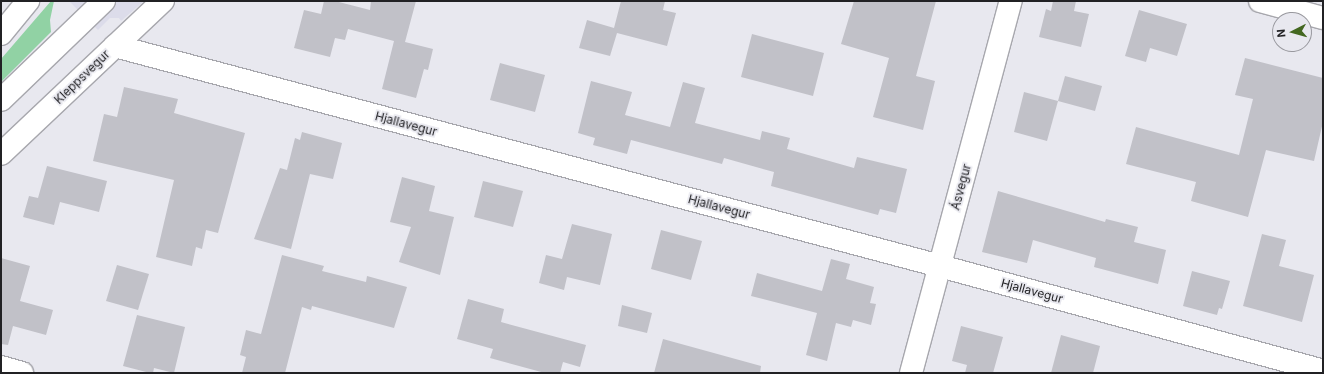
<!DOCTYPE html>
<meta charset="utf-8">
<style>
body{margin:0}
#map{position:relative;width:1324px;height:374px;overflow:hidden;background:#e8e8ef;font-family:Inter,sans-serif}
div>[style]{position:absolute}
.built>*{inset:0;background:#dcdcea}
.green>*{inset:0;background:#91d2a4}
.building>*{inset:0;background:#c1c1c8}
.roads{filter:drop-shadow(1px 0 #a7a7ad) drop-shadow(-1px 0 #a7a7ad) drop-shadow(0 1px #a7a7ad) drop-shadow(0 -1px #a7a7ad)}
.minor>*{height:22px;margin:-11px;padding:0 11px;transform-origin:11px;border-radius:11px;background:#fff}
.major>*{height:22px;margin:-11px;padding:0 11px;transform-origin:11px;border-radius:11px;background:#fff}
span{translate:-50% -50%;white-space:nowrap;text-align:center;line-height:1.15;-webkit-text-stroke:3.5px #e8e8ef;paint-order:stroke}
.street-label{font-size:12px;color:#212124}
.frame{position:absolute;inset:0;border:2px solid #212124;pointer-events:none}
.north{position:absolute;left:1272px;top:12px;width:40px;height:40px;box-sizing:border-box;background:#e8e8ef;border:1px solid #98989e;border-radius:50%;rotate:264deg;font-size:11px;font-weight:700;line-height:16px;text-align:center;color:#212124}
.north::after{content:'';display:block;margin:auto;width:14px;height:18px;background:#436720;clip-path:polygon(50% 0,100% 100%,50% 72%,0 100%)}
</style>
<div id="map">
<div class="built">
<i style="clip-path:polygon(69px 1px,144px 1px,121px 21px,119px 18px,110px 18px,98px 30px)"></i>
</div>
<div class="green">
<i style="clip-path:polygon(51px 1px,54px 1px,50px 20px,51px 32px,1px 82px,1px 59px)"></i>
</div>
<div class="building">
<i style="clip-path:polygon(324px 1px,335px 1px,370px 10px,371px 1px,416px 1px,405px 42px,433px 49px,428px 70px,424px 69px,416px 98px,382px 89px,394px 41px,348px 29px,345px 40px,335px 38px,330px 57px,294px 48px,304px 10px,321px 14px)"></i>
<i style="clip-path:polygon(621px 1px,665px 1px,663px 10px,676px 13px,667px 46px,617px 33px,610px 56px,579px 48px,587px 20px,614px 28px)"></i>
<i style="clip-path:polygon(854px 1px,936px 1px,916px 76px,935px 81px,923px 130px,873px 117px,889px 58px,841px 44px)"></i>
<i style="clip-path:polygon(1053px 1px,1076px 1px,1074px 11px,1089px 14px,1081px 47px,1039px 37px,1046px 9px,1051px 11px)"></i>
<i style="clip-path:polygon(1139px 10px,1187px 24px,1177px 56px,1150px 48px,1146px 62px,1125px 56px)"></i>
<i style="clip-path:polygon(752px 34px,824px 53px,813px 96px,741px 77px)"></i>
<i style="clip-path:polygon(1245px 58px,1323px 78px,1323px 122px,1314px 161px,1266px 150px,1248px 217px,1191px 201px,1196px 182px,1126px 164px,1136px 127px,1239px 155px,1253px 99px,1235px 95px)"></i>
<i style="clip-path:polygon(500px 63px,545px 75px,535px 112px,490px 100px)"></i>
<i style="clip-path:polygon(1065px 76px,1102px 86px,1095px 111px,1058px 101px)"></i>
<i style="clip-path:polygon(591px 81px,632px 92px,625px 115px,670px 127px,683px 82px,705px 88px,695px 123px,760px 140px,762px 131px,790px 138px,787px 149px,854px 168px,857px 157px,907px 169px,896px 213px,880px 209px,878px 215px,771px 186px,774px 172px,724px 158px,722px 164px,631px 140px,627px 154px,593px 145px,595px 138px,578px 133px)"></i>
<i style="clip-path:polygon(124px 87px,178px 99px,174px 113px,245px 133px,218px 233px,206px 230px,202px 249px,196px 247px,192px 266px,156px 257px,174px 180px,93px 161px,104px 114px,117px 117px)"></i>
<i style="clip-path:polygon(1024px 92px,1058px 101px,1047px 141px,1014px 132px)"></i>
<i style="clip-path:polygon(302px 132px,342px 143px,333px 179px,310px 174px,291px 249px,254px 239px,280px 168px,287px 170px,295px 138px,300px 140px)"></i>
<i style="clip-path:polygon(47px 166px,107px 181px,99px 212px,60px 202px,54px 225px,23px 217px,29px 196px,38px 198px)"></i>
<i style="clip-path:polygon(402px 177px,435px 186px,429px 211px,454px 217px,440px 275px,399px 262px,411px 227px,390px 222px)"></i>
<i style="clip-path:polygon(483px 181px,523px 191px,513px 227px,474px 217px)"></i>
<i style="clip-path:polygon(998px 191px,1105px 222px,1106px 219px,1138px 227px,1134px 242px,1166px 250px,1158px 284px,1094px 267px,1096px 258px,1033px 240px,1027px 263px,982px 252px)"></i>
<i style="clip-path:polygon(572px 224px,612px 234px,600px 285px,567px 277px,564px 290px,539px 283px,546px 255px,562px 259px)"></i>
<i style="clip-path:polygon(661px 230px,702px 241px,691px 280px,651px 269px)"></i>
<i style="clip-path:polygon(1262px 234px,1286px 240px,1279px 266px,1314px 275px,1302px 322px,1243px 306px)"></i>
<i style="clip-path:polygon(282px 255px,324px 266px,322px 271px,366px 282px,367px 276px,407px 287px,394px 328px,312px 306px,311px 310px,302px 307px,285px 373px,242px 373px,246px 357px,240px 355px,246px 330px,261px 334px)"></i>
<i style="clip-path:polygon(1px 258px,30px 266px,20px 301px,53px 310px,46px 335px,13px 326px,8px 345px,1px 344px)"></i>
<i style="clip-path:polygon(831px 259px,850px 264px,846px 279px,874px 287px,870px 303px,876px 304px,871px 325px,853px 320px,851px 327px,836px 323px,827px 361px,806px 355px,817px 313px,751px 296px,757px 273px,822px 291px)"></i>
<i style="clip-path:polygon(117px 265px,149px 274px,138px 310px,106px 301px)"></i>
<i style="clip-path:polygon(1192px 271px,1230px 281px,1222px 309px,1219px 308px,1217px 315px,1183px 306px)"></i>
<i style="clip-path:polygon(468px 299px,504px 309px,501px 322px,586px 345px,580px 367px,563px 362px,560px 373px,545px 373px,490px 358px,493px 349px,457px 339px)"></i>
<i style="clip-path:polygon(622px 305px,652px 313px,647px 333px,618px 326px)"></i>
<i style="clip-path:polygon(137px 315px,185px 327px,174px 373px,154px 368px,153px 373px,150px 373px,123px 366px)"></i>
<i style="clip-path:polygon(961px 326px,1003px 337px,993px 373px,965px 373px,967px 365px,952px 361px)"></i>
<i style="clip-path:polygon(1061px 335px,1100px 346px,1093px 373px,1051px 373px)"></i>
<i style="clip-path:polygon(663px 339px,761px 366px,760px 373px,654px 373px)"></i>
</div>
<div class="roads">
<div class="minor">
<i style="left:1260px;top:1px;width:65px;rotate:15.1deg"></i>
<i style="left:115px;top:46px;width:854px;rotate:14.93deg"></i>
<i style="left:940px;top:266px;width:397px;rotate:15.3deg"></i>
<i style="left:1px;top:100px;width:143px;rotate:-43.9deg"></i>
<i style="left:1px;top:154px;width:223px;rotate:-43.4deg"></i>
<i style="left:1px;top:367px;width:22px;rotate:16deg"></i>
<i style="left:911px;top:373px;width:385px;rotate:-75deg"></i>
</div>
<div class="major">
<i style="left:1px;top:34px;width:43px;rotate:-50.7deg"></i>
</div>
</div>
<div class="street-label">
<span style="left:82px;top:77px;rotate:-44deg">Kleppsvegur</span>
<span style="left:406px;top:124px;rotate:15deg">Hjallavegur</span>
<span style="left:961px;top:187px;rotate:-75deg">Ásvegur</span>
<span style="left:719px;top:207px;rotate:15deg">Hjallavegur</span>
<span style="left:1032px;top:291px;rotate:15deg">Hjallavegur</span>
</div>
<div class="frame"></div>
<div class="north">N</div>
</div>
